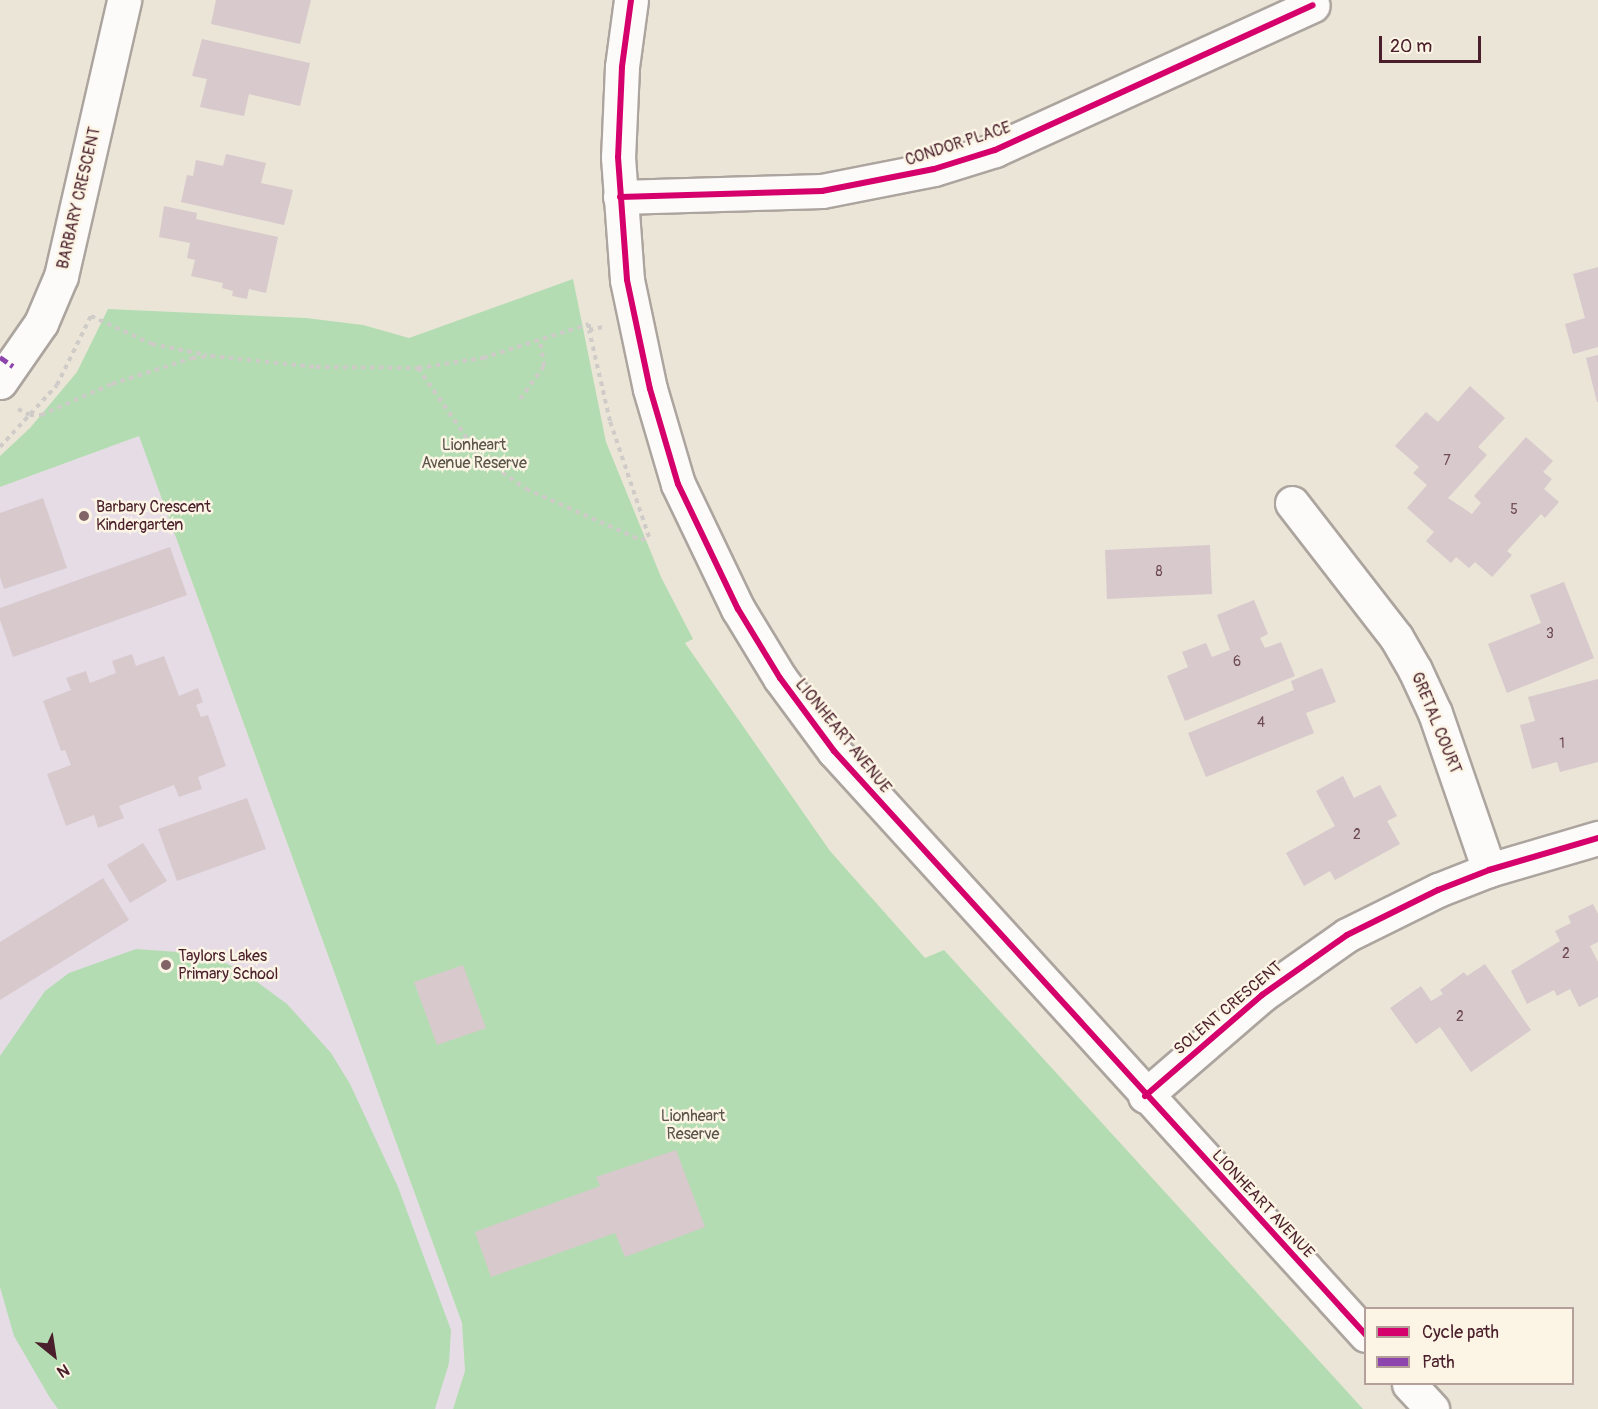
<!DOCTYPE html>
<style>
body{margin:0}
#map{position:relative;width:1598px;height:1409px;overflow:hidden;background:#eae5d7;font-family:Pangolin,sans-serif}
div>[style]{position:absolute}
.built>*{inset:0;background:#e5dce6}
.green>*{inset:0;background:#b4dcb2}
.building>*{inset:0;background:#d8c9cd}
.path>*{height:4px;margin-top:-2px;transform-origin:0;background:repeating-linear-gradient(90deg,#cfcbc8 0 4.5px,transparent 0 9px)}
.roads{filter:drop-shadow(2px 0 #aca49e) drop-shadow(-2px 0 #aca49e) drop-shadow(0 2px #aca49e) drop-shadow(0 -2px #aca49e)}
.minor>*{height:33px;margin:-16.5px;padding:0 16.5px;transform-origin:16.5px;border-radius:16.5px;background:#fcfbf9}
.quiet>*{height:4.5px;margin-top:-2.25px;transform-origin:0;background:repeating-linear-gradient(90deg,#8e44ad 0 9px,transparent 0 13.5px)}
.cycleway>*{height:6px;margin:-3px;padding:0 3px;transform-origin:3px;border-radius:3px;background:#d6006c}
.dots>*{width:16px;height:16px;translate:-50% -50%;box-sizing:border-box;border:3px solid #fcf5e5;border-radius:50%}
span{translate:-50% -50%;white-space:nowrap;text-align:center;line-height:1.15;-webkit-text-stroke:5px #fcf5e5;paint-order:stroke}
.number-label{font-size:14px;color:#6e4a54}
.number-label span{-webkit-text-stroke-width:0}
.street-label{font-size:16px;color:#4a1f2b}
.park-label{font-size:16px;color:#5c554a}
.poi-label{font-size:16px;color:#4a1f2b}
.left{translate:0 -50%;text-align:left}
.legend{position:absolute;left:1364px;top:1307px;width:210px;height:78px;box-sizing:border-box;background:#fcf5e5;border:2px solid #b59f9b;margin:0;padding:8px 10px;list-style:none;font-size:18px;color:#4a1f2b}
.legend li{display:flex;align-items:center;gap:12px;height:30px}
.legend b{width:30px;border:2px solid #b59f9b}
.north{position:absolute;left:24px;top:1325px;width:60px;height:60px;-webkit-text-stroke:4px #fcf5e5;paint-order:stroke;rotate:150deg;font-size:16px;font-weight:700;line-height:24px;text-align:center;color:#4a1f2b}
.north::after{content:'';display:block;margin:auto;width:21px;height:27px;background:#4a1f2b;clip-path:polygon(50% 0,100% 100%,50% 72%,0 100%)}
.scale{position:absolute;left:1379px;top:36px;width:102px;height:27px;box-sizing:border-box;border:3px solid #4a1f2b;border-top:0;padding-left:8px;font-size:18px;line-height:21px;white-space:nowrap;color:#4a1f2b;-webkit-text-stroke:4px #fcf5e5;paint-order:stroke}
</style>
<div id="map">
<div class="built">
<i style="clip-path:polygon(139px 436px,462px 1323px,465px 1371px,453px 1409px,0 1409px,0 487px)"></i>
</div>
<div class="green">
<i style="clip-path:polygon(573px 279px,606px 442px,661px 577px,693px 639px,685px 643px,830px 851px,925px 958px,944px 950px,1363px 1409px,453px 1409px,465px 1371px,462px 1323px,139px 436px,0 487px,0 456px,30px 428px,77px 372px,108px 309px,306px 318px,363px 325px,409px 338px)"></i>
<i style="clip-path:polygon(136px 949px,206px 954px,242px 971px,287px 1004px,331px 1053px,350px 1084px,398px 1187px,451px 1330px,449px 1363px,435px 1409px,58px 1409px,50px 1398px,14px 1336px,0 1287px,0 1056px,45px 991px,69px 973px)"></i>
</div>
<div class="building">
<i style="clip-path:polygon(216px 0,311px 0,300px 44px,211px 24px)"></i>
<i style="clip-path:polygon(202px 39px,310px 63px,300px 106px,249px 94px,244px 116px,200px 107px,207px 79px,192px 76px)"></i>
<i style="clip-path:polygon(226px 154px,266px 163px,261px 183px,293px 190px,284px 225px,181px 202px,187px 175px,193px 176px,196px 160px,223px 166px)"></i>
<i style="clip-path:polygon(164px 206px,197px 213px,196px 219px,278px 237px,266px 293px,249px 289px,247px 299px,232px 296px,233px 291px,222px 288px,223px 283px,191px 276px,195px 260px,187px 258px,190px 243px,159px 237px)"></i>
<i style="clip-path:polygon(1598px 267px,1598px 347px,1573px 354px,1565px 324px,1585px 318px,1573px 274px)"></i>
<i style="clip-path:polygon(1598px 355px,1598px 402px,1597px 402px,1586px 358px)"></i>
<i style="clip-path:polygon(1470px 386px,1505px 418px,1478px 447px,1487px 455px,1448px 498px,1472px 514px,1481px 503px,1474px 496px,1526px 437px,1553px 461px,1543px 472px,1552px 479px,1544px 489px,1559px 502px,1545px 518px,1541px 514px,1507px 551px,1512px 555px,1492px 577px,1475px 562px,1469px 568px,1456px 557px,1451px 563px,1426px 541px,1434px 532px,1407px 508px,1427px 485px,1413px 473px,1419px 467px,1395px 446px,1426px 412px,1438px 422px)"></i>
<i style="clip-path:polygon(43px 498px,67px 568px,4px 589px,0 577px,0 513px)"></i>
<i style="clip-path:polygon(1210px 545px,1212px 594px,1107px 599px,1105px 550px)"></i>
<i style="clip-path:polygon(170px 547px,187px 595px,13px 657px,0 620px,0 608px)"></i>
<i style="clip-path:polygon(1564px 582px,1594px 658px,1507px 693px,1488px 644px,1541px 623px,1530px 595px)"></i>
<i style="clip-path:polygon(1254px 600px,1268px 634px,1260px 638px,1265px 648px,1281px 642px,1295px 676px,1185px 721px,1167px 676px,1188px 667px,1182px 652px,1206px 643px,1212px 657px,1230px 650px,1217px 615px)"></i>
<i style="clip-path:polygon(132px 654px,136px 666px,164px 656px,179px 696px,198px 688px,203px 702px,196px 705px,201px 717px,208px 715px,226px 766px,198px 777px,202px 789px,179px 797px,174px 785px,119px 806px,124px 818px,98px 828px,94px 815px,66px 826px,47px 774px,71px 765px,65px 750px,61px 751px,43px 701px,71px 690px,66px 678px,86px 671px,90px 683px,116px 673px,112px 661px)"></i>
<i style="clip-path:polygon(1322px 668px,1336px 702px,1306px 713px,1314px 733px,1206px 777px,1188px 733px,1294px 690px,1291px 681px)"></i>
<i style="clip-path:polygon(1598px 679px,1598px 762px,1560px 772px,1557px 762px,1532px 769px,1520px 725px,1535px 721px,1528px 697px)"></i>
<i style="clip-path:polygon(1343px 776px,1354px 798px,1380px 785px,1397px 816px,1387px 821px,1400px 844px,1335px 880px,1330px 871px,1304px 886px,1286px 853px,1335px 826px,1316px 791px)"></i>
<i style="clip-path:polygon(247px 798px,266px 849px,177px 881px,158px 829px)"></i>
<i style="clip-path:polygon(143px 843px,167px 881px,130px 903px,107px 865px)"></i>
<i style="clip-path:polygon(103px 878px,129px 920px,0 1000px,0 942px)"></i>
<i style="clip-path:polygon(1593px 904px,1598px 914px,1598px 942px,1590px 946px,1598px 962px,1598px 997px,1579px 1007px,1570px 989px,1557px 996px,1554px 990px,1527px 1004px,1511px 971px,1560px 941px,1555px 931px,1571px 923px,1568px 916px)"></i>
<i style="clip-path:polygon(1485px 964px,1531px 1030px,1471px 1072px,1440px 1027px,1416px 1044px,1390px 1008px,1421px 986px,1431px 1001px,1443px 994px,1440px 990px,1464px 972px,1467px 976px)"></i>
<i style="clip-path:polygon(463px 965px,486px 1028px,437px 1045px,414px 982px)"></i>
<i style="clip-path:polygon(676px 1150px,705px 1227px,625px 1257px,615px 1233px,491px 1277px,475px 1232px,600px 1186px,596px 1177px)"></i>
</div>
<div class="path">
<i style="left:418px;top:368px;width:108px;rotate:55.1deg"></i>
<i style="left:480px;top:457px;width:56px;rotate:34.8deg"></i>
<i style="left:526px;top:489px;width:126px;rotate:23.9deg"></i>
<i style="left:641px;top:540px;width:9px;rotate:-21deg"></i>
<i style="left:649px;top:537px;width:122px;rotate:-108.6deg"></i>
<i style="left:610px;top:421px;width:93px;rotate:-103deg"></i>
<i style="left:520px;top:399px;width:41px;rotate:-54deg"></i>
<i style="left:544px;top:366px;width:25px;rotate:-99deg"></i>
<i style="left:18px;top:409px;width:13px;rotate:27deg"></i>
<i style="left:30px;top:415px;width:11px"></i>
<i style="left:41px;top:415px;width:77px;rotate:-23.6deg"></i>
<i style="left:112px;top:384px;width:84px;rotate:-18deg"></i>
<i style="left:192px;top:358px;width:19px;rotate:-6deg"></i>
<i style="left:211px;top:356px;width:106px;rotate:6deg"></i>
<i style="left:316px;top:367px;width:102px;rotate:0.6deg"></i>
<i style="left:418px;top:368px;width:66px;rotate:-8.7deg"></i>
<i style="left:483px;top:358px;width:111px;rotate:-17.8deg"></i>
<i style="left:589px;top:324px;width:6px;rotate:90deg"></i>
<i style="left:589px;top:330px;width:14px;rotate:-12deg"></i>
<i style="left:0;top:447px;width:84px;rotate:-47.4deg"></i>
<i style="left:57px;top:385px;width:77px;rotate:-63.8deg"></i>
<i style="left:91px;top:316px;width:67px;rotate:24.7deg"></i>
<i style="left:152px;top:344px;width:56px;rotate:11.3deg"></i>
</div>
<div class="roads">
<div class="minor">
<i style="left:631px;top:0;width:68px;rotate:97.7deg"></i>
<i style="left:622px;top:67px;width:90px;rotate:92.5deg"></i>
<i style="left:618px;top:157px;width:123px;rotate:85.8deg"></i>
<i style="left:627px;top:280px;width:111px;rotate:78.1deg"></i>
<i style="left:650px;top:389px;width:99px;rotate:73.6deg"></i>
<i style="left:678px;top:484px;width:139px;rotate:64.4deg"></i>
<i style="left:738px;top:609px;width:81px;rotate:58.7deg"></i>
<i style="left:780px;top:678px;width:91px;rotate:53.5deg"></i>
<i style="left:834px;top:751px;width:790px;rotate:47.67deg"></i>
<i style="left:620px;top:197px;width:202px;rotate:-1.7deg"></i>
<i style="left:822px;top:191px;width:114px;rotate:-11.1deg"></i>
<i style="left:934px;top:169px;width:64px;rotate:-17.3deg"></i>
<i style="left:995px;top:150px;width:349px;rotate:-24.5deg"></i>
<i style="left:0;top:382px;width:72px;rotate:-55.2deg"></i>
<i style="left:41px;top:323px;width:51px;rotate:-66.9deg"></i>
<i style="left:61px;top:276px;width:283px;rotate:-77.1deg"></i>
<i style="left:1292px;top:503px;width:170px;rotate:52.2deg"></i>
<i style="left:1396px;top:637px;width:38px;rotate:60deg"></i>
<i style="left:1415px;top:670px;width:47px;rotate:65.1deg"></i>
<i style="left:1435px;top:713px;width:166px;rotate:71deg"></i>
<i style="left:1145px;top:1096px;width:155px;rotate:-40.8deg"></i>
<i style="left:1262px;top:995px;width:104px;rotate:-35.2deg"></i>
<i style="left:1347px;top:935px;width:102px;rotate:-26.3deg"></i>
<i style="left:1438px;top:890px;width:55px;rotate:-21.4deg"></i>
<i style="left:1489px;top:870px;width:114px;rotate:-16.4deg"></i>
<i style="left:1409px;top:1384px;width:34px;rotate:47deg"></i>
</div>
</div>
<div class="quiet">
<i style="left:0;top:357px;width:16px;rotate:35deg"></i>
</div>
<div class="cycleway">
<i style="left:631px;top:0;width:68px;rotate:97.7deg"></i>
<i style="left:622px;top:67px;width:90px;rotate:92.5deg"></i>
<i style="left:618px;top:157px;width:123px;rotate:85.8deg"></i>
<i style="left:627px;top:280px;width:111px;rotate:78.1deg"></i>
<i style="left:650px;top:389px;width:99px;rotate:73.6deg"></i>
<i style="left:678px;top:484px;width:139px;rotate:64.4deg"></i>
<i style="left:738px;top:609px;width:81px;rotate:58.7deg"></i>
<i style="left:780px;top:678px;width:91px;rotate:53.5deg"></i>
<i style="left:834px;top:751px;width:790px;rotate:47.67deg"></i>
<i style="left:620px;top:197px;width:202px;rotate:-1.7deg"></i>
<i style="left:822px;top:191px;width:114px;rotate:-11.1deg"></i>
<i style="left:934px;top:169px;width:64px;rotate:-17.3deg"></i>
<i style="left:995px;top:150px;width:349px;rotate:-24.5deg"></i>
<i style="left:1145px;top:1096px;width:155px;rotate:-40.8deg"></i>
<i style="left:1262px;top:995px;width:104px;rotate:-35.2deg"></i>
<i style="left:1347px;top:935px;width:102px;rotate:-26.3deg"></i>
<i style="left:1438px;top:890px;width:55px;rotate:-21.4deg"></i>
<i style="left:1489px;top:870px;width:114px;rotate:-16.4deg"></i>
</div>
<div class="dots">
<i style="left:84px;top:516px;background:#826467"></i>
<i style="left:166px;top:965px;background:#826467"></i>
</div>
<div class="number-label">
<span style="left:1447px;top:461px">7</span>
<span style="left:1514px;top:510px">5</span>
<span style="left:1159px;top:572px">8</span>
<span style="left:1550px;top:634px">3</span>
<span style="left:1237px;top:662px">6</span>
<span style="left:1261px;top:723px">4</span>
<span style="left:1562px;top:744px">1</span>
<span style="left:1357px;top:835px">2</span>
<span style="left:1566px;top:954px">2</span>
<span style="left:1460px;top:1017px">2</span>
</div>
<div class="street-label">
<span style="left:958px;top:144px;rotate:-18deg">CONDOR PLACE</span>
<span style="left:79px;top:198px;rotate:-77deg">BARBARY CRESCENT</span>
<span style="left:1436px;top:723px;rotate:68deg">GRETAL COURT</span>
<span style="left:843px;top:736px;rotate:51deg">LIONHEART AVENUE</span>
<span style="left:1228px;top:1008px;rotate:-40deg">SOLENT CRESCENT</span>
<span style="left:1263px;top:1204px;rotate:47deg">LIONHEART AVENUE</span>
</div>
<div class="park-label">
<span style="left:474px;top:454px">Lionheart<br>Avenue Reserve</span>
<span style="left:693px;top:1125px">Lionheart<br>Reserve</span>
</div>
<div class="poi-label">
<span class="left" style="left:96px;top:516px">Barbary Crescent<br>Kindergarten</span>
<span class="left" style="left:178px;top:965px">Taylors Lakes<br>Primary School</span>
</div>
<ul class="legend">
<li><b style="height:8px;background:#d6006c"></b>Cycle path</li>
<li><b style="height:8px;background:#8e44ad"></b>Path</li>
</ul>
<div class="north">N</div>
<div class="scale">20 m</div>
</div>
